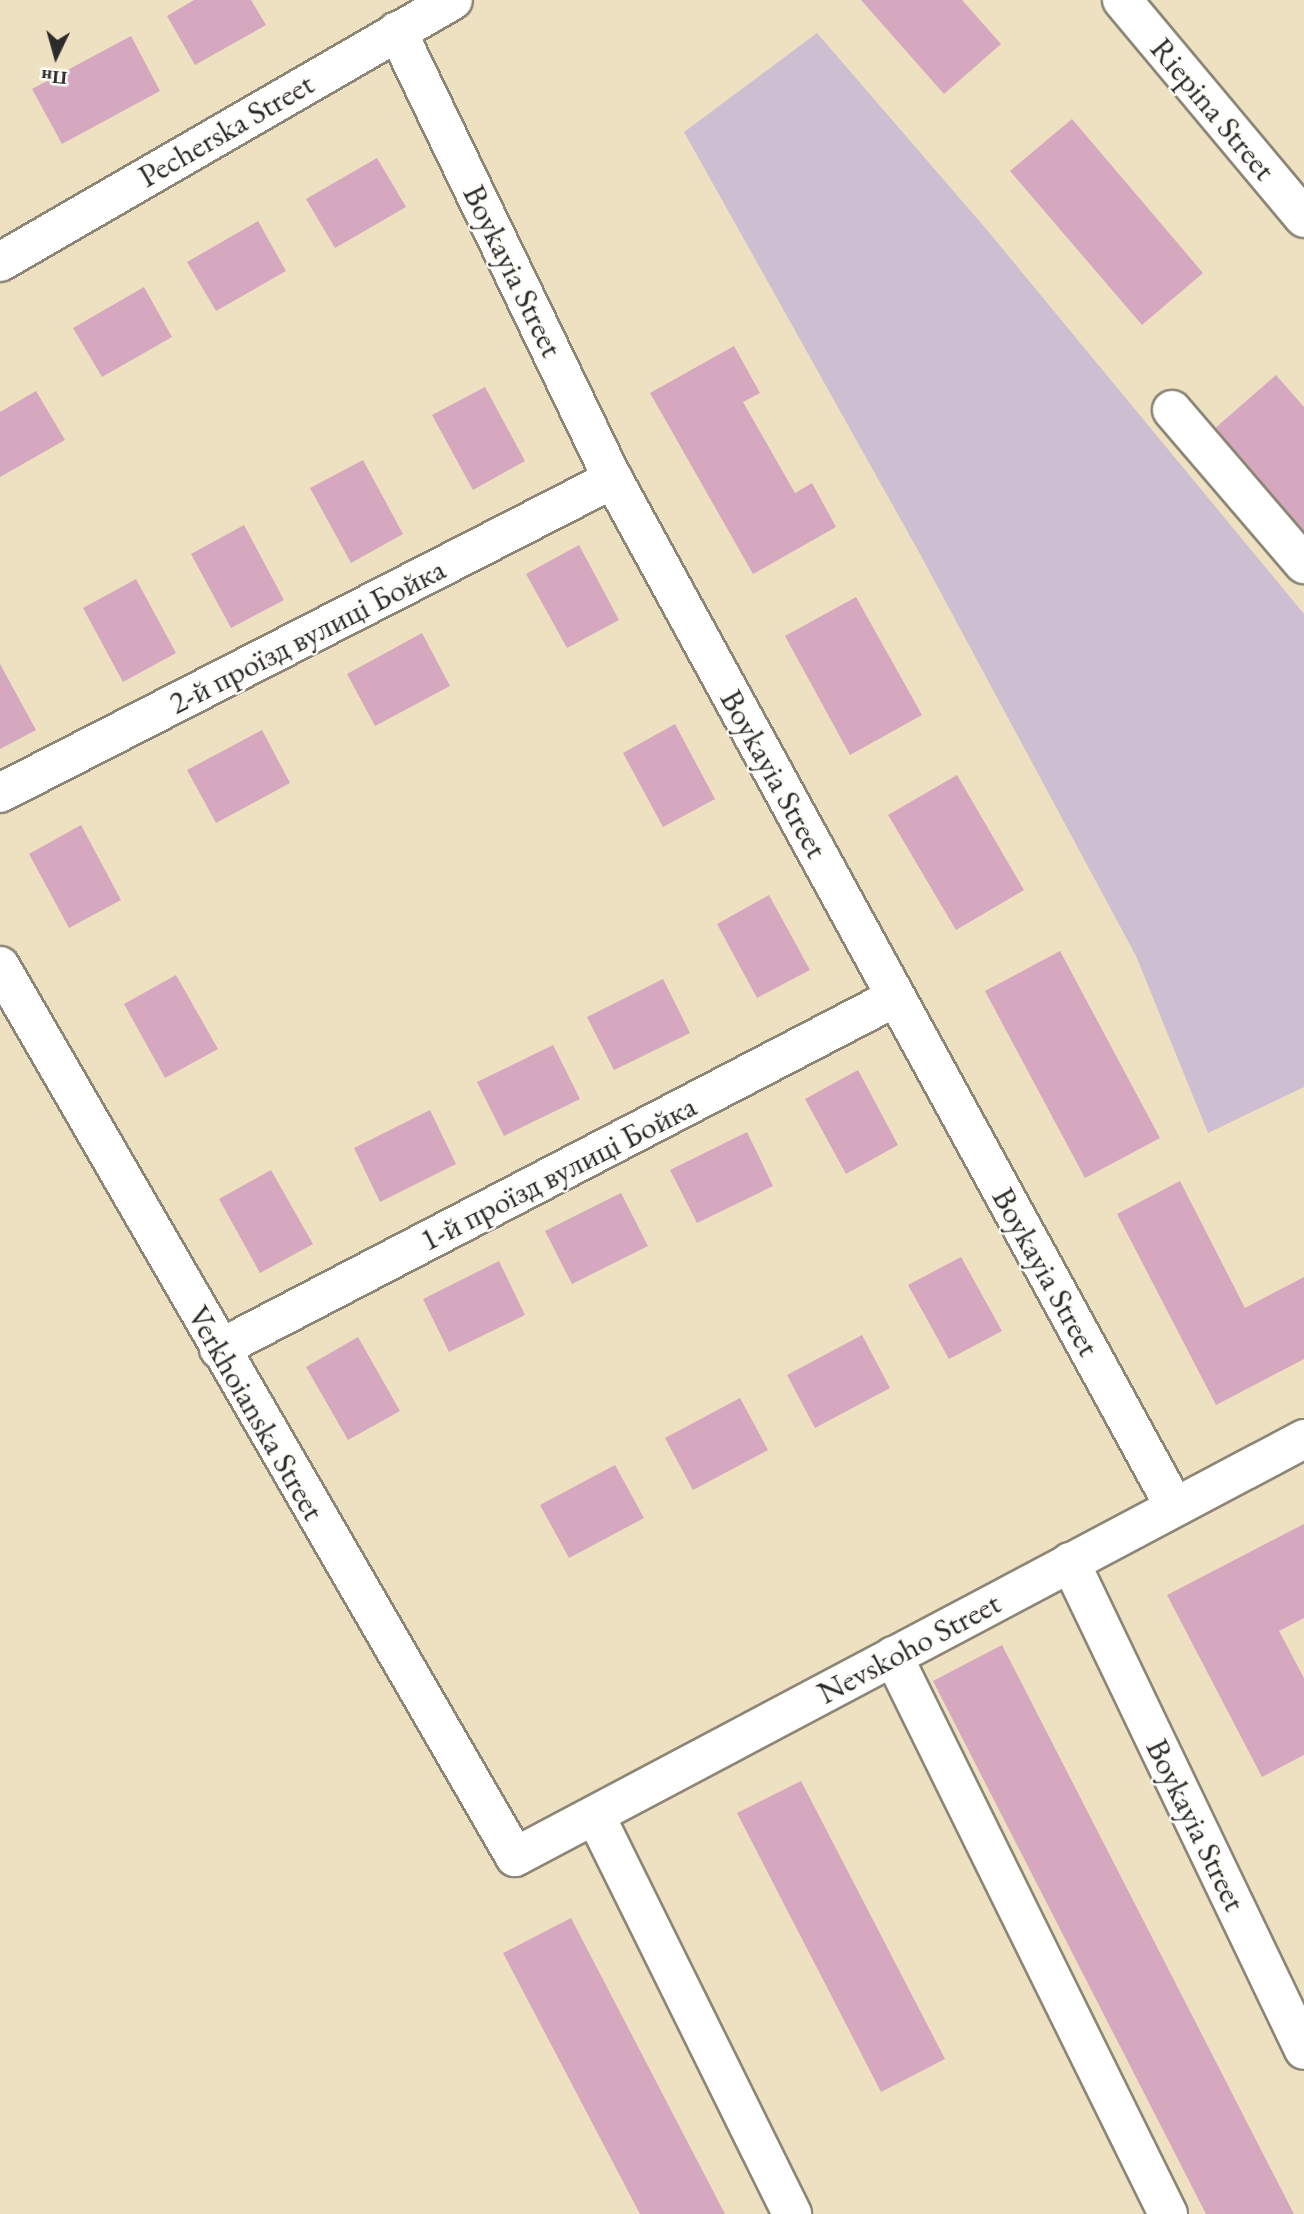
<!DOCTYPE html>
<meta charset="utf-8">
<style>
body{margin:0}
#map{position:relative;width:1304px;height:2214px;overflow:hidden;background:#ede1c2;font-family:"EB Garamond",serif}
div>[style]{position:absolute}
.industrial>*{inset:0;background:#cebed2}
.building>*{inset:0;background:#d6a8bf}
.roads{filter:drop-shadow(2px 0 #8c8676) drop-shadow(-2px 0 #8c8676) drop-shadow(0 2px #8c8676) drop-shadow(0 -2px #8c8676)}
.minor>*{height:38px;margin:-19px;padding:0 19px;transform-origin:19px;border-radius:19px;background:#fff}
span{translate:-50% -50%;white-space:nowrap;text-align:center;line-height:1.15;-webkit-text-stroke:5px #fdfcf7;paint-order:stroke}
.street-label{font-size:32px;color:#2b2b2b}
.north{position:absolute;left:21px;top:21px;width:70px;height:70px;-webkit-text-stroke:5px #fdfcf7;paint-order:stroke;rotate:185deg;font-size:19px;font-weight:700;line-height:28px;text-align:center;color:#2b2b2b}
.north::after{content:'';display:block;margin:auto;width:24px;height:32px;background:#2b2b2b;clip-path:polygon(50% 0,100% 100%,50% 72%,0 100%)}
</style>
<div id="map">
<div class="industrial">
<i style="clip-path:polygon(817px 33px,987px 230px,1304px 614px,1304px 1087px,1208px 1133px,1136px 956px,920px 554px,684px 132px)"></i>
</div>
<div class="building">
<i style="clip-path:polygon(194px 0,251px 0,266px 25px,195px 65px,167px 16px)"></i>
<i style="clip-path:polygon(861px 0,962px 0,1001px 44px,944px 94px)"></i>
<i style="clip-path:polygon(131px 36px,160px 91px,62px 144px,32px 89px)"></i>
<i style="clip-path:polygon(1072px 119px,1203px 273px,1142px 325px,1010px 171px)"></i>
<i style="clip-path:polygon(377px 158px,406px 207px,335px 248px,306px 199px)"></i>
<i style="clip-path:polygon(258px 221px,286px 271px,216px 311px,187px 262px)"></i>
<i style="clip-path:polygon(144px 287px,172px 337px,102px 377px,73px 328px)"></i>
<i style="clip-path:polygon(734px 346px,760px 393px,743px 402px,795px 493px,812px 483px,836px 527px,753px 574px,650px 393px)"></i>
<i style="clip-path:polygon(1276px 375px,1304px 407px,1304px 532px,1213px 430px)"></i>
<i style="clip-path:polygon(485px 387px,525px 461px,473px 490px,432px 415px)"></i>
<i style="clip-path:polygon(36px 391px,65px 440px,0 477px,0 412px)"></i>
<i style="clip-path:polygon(363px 460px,403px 534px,351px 563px,310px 488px)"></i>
<i style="clip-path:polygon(244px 525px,284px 600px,231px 628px,191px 554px)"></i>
<i style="clip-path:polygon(579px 545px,619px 620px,567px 648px,526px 574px)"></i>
<i style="clip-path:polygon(136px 579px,176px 653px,123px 682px,83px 608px)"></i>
<i style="clip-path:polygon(856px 597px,922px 715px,850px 755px,785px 636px)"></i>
<i style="clip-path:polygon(422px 633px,450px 686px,375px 726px,347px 674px)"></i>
<i style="clip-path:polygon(0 664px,36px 730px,0 749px)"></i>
<i style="clip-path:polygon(675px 724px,715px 799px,663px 827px,623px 753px)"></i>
<i style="clip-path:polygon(262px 730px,290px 783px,216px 823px,187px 770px)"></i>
<i style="clip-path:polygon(957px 775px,1024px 890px,956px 930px,888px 815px)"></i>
<i style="clip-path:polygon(81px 825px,121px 900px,69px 928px,29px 854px)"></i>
<i style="clip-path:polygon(769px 895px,810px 970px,757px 998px,717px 924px)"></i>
<i style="clip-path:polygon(1060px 951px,1160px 1138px,1085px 1178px,985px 991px)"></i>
<i style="clip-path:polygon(176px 975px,218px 1049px,165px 1078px,124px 1004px)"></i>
<i style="clip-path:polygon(663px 979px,690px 1033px,614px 1070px,587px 1017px)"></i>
<i style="clip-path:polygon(553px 1045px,580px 1099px,504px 1136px,477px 1082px)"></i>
<i style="clip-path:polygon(858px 1070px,898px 1145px,846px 1174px,805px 1099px)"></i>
<i style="clip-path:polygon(430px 1110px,456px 1164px,380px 1202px,354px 1148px)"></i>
<i style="clip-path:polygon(747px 1132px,773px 1186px,697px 1223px,670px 1170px)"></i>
<i style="clip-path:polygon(271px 1170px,313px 1244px,260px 1273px,219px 1199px)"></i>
<i style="clip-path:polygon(1180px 1181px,1245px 1308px,1304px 1277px,1304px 1359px,1216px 1405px,1117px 1214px)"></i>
<i style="clip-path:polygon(621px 1193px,648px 1246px,572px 1284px,545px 1231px)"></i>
<i style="clip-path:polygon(961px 1257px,1002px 1331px,949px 1359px,908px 1285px)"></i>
<i style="clip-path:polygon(499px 1261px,525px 1315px,449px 1352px,423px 1299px)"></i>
<i style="clip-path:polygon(862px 1335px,890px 1388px,815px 1428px,787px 1375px)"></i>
<i style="clip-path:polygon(358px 1337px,400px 1411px,348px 1440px,306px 1367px)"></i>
<i style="clip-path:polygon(740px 1398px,768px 1450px,693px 1490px,665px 1438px)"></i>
<i style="clip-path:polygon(615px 1465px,644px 1518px,569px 1558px,540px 1505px)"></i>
<i style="clip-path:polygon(1304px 1524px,1304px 1618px,1279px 1631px,1304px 1678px,1304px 1755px,1262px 1777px,1167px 1595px)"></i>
<i style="clip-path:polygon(1002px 1645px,1294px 2214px,1206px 2214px,933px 1681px)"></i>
<i style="clip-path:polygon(801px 1781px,945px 2059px,881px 2092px,737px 1813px)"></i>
<i style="clip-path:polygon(571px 1918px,725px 2214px,640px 2214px,503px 1953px)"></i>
</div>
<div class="roads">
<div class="minor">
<i style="left:1122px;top:0;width:284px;rotate:50.1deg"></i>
<i style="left:397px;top:31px;width:497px;rotate:64.3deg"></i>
<i style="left:613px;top:479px;width:1170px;rotate:61.35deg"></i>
<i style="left:0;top:262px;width:523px;rotate:-30.04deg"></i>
<i style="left:1172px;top:410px;width:203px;rotate:49.4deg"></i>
<i style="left:0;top:793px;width:689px;rotate:-27.12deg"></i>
<i style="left:0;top:966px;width:1029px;rotate:59.97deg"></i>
<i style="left:515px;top:1857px;width:893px;rotate:-27.91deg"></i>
<i style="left:219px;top:1349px;width:763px;rotate:-27.47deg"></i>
<i style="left:1070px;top:1562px;width:541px;rotate:64.38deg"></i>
<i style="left:893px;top:1656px;width:622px;rotate:63.76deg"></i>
<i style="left:595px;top:1815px;width:445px;rotate:63.7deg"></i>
</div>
</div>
<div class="street-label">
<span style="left:1213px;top:109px;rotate:50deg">Riepina Street</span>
<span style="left:226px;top:130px;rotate:-30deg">Pecherska Street</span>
<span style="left:513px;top:271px;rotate:64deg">Boykayia Street</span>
<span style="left:307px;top:636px;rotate:-27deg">2-й проїзд вулиці Бойка</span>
<span style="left:774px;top:774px;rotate:61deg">Boykayia Street</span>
<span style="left:558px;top:1173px;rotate:-27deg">1-й проїзд вулиці Бойка</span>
<span style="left:1046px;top:1272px;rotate:61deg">Boykayia Street</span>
<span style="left:256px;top:1413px;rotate:60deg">Verkhoianska Street</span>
<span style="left:909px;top:1648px;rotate:-28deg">Nevskoho Street</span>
<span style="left:1196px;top:1825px;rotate:64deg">Boykayia Street</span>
</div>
<div class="north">Пн</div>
</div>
